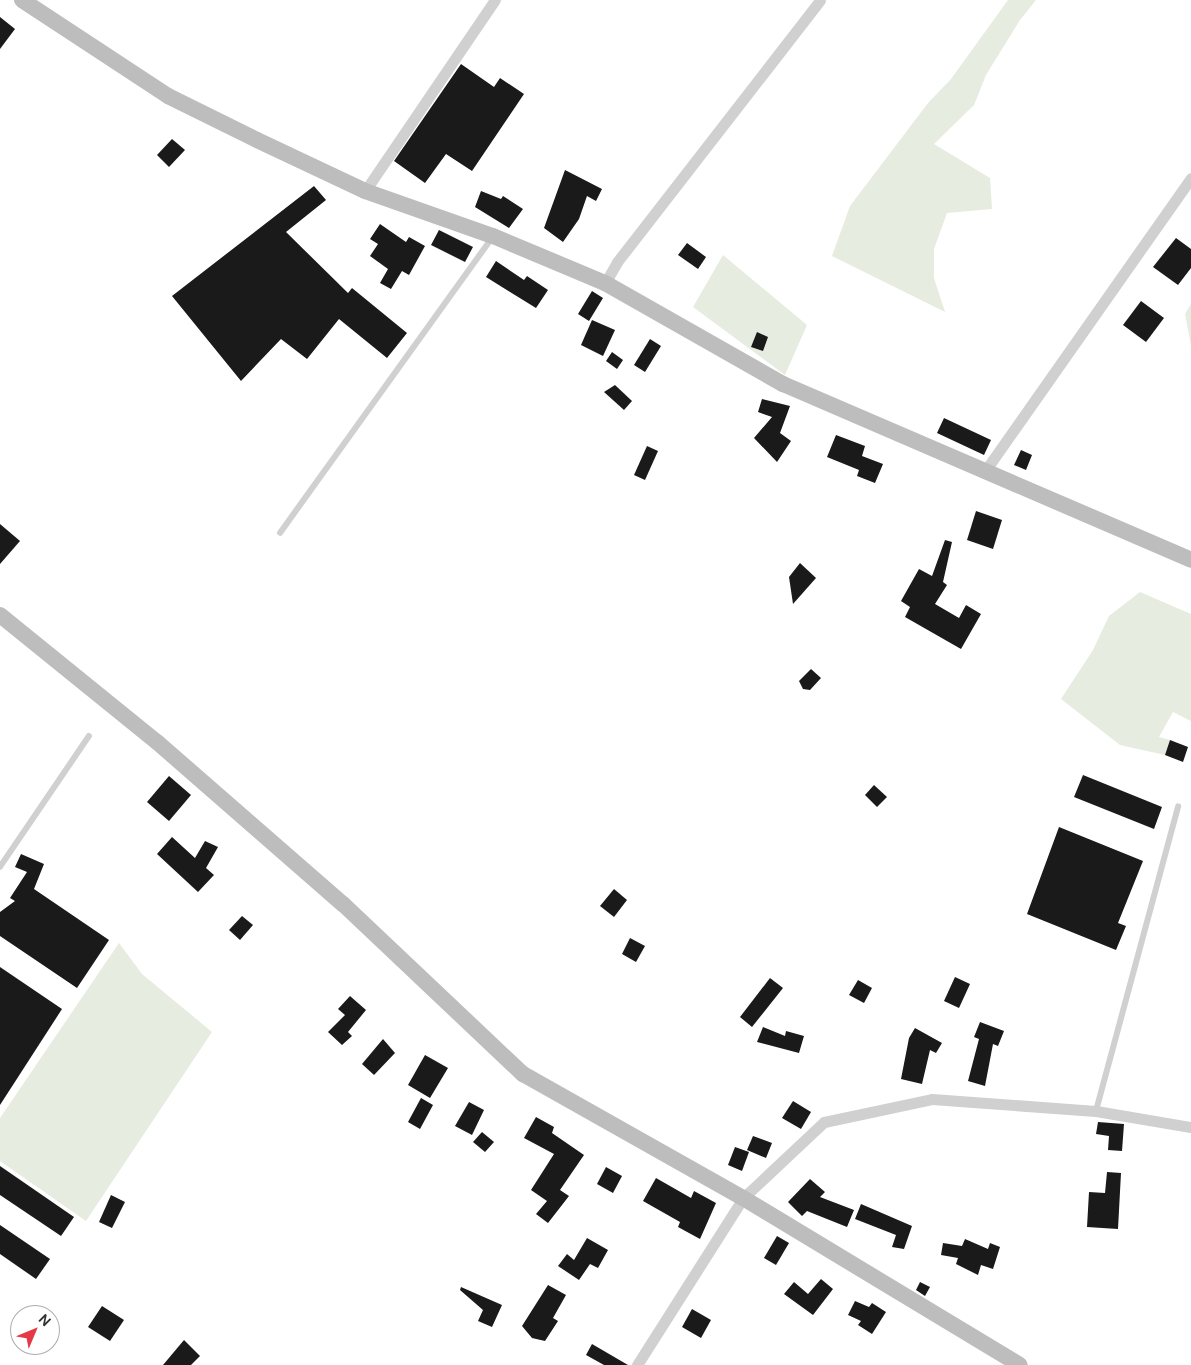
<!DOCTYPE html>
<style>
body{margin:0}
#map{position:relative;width:1191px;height:1365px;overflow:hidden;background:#fff;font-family:"DM Sans",sans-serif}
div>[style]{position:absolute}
.green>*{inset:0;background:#e6ecdf}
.building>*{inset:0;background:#1a1a1a}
.lane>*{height:5.5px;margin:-2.75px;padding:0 2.75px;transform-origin:2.75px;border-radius:2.75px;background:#d0d0d0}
.street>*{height:11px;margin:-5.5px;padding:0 5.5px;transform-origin:5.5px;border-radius:5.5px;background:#d0d0d0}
.secondary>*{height:16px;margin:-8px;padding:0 8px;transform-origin:8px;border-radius:8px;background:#bdbdbd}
span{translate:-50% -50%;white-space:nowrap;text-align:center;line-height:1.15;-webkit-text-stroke:5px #fff;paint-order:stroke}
.north{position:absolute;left:10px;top:1305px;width:50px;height:50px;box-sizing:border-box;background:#fff;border:1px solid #adadad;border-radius:50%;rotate:45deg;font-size:14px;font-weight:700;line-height:20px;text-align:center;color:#333}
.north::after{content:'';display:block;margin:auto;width:18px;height:22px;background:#e63946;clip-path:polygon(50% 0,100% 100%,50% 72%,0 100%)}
</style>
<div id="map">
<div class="green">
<i style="clip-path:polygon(1008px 0,1036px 0,1020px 20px,986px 75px,974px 105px,934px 144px,990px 178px,992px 209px,947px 213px,934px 249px,934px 278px,945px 312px,832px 256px,850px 206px,928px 103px,951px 79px)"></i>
<i style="clip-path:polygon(723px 255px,807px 325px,785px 375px,693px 307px)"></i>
<i style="clip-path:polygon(1191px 304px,1191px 345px,1185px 314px)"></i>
<i style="clip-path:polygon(1140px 592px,1191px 614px,1191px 721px,1173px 712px,1159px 737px,1170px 740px,1165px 755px,1120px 745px,1061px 699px,1093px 650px,1109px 616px)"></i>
<i style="clip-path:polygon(119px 943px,142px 974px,212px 1032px,86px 1221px,0 1161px,0 1118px)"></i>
</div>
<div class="building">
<i style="clip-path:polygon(0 17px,15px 29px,0 49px)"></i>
<i style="clip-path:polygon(461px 64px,494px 87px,500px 78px,524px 94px,472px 171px,446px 154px,425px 183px,394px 161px)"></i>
<i style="clip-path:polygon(172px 139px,185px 150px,169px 167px,157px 155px)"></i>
<i style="clip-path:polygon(565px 170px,602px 189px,596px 201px,587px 196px,579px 219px,563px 242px,544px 228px)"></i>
<i style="clip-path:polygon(314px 186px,326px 200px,286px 232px,348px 293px,352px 288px,407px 333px,387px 358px,339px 319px,307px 359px,281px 339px,241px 381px,172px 296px)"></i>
<i style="clip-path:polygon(481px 191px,501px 199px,503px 196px,523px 209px,509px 228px,475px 207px)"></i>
<i style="clip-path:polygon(380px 224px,406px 242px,409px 237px,425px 246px,409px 275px,402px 271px,391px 289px,380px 283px,388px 269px,370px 256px,378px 244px,370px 239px)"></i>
<i style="clip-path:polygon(439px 230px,473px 247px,465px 262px,431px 245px)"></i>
<i style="clip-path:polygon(1176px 238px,1191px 249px,1191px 268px,1178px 285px,1153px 267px)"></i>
<i style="clip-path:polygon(687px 243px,706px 257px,698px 269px,678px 255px)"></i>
<i style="clip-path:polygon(496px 261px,524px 280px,527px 276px,548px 290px,536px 308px,486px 277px)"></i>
<i style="clip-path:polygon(592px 291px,603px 298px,589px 321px,578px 314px)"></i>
<i style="clip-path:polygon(1141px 301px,1164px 318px,1146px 342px,1123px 325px)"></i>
<i style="clip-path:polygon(592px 320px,615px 330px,603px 356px,581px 345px)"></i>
<i style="clip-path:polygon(757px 332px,768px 337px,763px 351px,751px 347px)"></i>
<i style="clip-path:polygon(650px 339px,661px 346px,645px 372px,634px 365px)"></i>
<i style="clip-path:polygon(612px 352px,623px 360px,617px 369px,606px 361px)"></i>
<i style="clip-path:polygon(615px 385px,632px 401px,624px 410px,604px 392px)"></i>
<i style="clip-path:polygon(762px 399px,790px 406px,780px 433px,791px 441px,777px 462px,754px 438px,772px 417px,758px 412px)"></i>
<i style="clip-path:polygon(944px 418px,991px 440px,984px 455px,937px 433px)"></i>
<i style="clip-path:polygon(836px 435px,865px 446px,862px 456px,883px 464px,875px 483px,857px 476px,859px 470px,827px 457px)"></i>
<i style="clip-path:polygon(647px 446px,658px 451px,645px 480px,634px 475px)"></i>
<i style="clip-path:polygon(1021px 450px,1032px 455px,1026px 470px,1014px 465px)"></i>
<i style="clip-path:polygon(976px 511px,1002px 520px,993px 549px,967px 540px)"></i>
<i style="clip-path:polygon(0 524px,20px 541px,0 564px)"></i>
<i style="clip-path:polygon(945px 540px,952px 542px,943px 582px,947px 585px,935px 604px,959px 618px,966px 605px,981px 614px,961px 649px,905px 617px,910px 607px,901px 601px,919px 569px,932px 576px)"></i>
<i style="clip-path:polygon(800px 563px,816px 578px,793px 604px,789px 577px)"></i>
<i style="clip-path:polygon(811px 669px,821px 678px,810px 690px,803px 689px,799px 681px)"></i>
<i style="clip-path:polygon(1170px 740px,1188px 747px,1183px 762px,1165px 755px)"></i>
<i style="clip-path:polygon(1083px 775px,1162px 807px,1154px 829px,1074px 797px)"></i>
<i style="clip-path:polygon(169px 776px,191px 795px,169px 821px,147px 802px)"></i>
<i style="clip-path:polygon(874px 785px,887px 797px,877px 807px,865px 795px)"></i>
<i style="clip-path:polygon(1059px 827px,1143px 861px,1118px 923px,1126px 926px,1116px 950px,1027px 914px)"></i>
<i style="clip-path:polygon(172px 837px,195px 858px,205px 841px,218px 847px,206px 868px,214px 875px,198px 892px,157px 854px)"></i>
<i style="clip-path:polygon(21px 854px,44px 864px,34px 889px,109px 940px,77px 988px,0 936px,0 912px,15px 901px,10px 898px,27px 872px,15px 867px)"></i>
<i style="clip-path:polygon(614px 889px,627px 900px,614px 917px,600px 906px)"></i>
<i style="clip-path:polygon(242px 916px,253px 925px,240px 940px,229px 930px)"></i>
<i style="clip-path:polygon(630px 938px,645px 946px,636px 962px,622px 954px)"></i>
<i style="clip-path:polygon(0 967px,62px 1009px,0 1105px)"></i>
<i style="clip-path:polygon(955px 977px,970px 984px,959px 1008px,944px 1001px)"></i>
<i style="clip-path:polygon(770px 978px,783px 988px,752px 1027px,740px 1017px)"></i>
<i style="clip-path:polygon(858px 980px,872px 988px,864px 1003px,849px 995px)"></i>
<i style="clip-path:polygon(350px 996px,366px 1010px,348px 1032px,352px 1036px,342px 1045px,328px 1032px,345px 1015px,338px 1009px)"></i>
<i style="clip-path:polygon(980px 1022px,1004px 1031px,998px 1046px,993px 1044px,985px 1086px,968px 1081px,979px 1039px,974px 1037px)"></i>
<i style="clip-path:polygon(763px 1027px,785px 1036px,786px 1031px,804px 1036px,799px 1053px,757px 1042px)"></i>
<i style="clip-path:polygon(915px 1028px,942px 1043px,936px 1053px,930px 1050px,922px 1084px,901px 1079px,909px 1038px)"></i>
<i style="clip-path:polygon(383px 1039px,395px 1053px,374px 1075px,362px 1064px)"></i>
<i style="clip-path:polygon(425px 1055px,448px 1068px,430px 1098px,408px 1085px)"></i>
<i style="clip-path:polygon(421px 1098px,433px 1105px,420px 1129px,408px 1122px)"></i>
<i style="clip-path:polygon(793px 1101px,811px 1112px,801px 1129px,782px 1118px)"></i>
<i style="clip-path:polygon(469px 1102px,484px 1110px,472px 1135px,455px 1126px)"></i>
<i style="clip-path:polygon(536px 1117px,554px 1127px,552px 1133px,584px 1155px,560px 1190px,569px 1196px,548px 1223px,536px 1214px,547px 1201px,531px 1190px,554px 1154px,524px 1138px)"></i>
<i style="clip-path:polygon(1098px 1122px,1124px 1124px,1122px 1151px,1108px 1150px,1109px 1136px,1096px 1134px)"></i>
<i style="clip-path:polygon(482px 1132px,494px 1142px,485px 1152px,473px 1142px)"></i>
<i style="clip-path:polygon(753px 1136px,772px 1143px,766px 1158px,747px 1150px)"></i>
<i style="clip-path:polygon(735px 1147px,749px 1152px,742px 1171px,728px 1165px)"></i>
<i style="clip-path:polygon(0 1166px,74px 1217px,61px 1236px,0 1195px)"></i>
<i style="clip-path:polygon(606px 1167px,622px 1176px,613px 1193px,597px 1184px)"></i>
<i style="clip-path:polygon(1107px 1172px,1121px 1173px,1118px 1229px,1087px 1227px,1089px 1192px,1105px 1193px)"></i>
<i style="clip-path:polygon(656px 1178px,691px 1198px,694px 1191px,716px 1203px,700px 1239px,678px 1227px,680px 1222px,643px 1201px)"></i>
<i style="clip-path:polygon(810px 1179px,825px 1192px,820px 1197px,854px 1210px,847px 1227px,807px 1211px,802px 1216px,788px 1202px)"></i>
<i style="clip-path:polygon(111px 1195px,125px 1202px,112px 1228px,99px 1222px)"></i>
<i style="clip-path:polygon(861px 1204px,912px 1226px,904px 1249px,892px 1247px,896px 1235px,855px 1219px)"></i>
<i style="clip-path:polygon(0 1225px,50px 1259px,36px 1279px,0 1254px)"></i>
<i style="clip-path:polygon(777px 1236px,789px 1243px,776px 1265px,764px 1258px)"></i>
<i style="clip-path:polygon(587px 1238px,608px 1250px,598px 1268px,590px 1264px,579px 1280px,558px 1266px,567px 1254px,574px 1260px)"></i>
<i style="clip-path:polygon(965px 1239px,988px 1249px,990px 1243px,1000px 1247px,993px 1269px,981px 1265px,978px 1275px,956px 1264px,958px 1258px,941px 1255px,943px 1243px,962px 1246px)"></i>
<i style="clip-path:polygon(821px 1279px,833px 1289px,813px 1315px,784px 1294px,794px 1282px,808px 1294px)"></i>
<i style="clip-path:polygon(920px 1282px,930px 1287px,925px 1296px,916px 1290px)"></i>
<i style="clip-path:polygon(548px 1285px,566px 1295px,553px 1318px,558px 1321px,545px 1341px,532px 1338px,522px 1326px)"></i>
<i style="clip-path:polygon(461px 1287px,502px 1305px,492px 1327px,478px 1321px,483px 1310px,460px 1290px)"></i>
<i style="clip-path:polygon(855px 1301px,869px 1307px,872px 1303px,886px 1312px,872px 1334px,858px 1325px,861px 1321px,848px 1315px)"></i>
<i style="clip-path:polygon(102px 1306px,124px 1320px,110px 1341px,88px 1327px)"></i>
<i style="clip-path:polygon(692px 1309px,711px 1320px,701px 1338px,682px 1327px)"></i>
<i style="clip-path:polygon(184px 1340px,200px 1356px,191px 1365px,163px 1365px)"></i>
<i style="clip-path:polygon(592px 1344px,628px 1365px,604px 1365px,586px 1355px)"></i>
</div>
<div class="lane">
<i style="left:280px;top:533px;width:363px;rotate:-54.3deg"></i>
<i style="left:0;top:867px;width:158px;rotate:-55.8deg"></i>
<i style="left:1096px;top:1111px;width:315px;rotate:-74.9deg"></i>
</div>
<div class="street">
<i style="left:365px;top:191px;width:231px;rotate:-55.8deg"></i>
<i style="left:605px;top:283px;width:24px;rotate:-60deg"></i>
<i style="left:617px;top:262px;width:331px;rotate:-52.2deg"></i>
<i style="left:985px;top:471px;width:358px;rotate:-54.9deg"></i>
<i style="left:637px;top:1365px;width:198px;rotate:-57.6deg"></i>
<i style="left:743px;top:1198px;width:111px;rotate:-43.2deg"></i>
<i style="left:824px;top:1122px;width:110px;rotate:-12deg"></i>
<i style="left:932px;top:1099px;width:164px;rotate:4.2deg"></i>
<i style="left:1096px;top:1111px;width:96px;rotate:9.6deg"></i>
</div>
<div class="secondary">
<i style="left:22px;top:0;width:175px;rotate:33.3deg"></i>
<i style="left:168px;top:96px;width:99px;rotate:26.3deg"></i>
<i style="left:257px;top:140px;width:119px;rotate:25.3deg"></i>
<i style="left:365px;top:191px;width:136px;rotate:19.4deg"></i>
<i style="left:493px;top:236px;width:121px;rotate:22.8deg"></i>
<i style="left:605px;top:283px;width:205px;rotate:29.6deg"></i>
<i style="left:783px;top:384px;width:444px;rotate:23.3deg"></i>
<i style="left:0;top:615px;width:202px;rotate:39deg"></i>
<i style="left:157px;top:742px;width:247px;rotate:41.1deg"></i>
<i style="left:343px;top:904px;width:248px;rotate:43.4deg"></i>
<i style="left:523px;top:1074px;width:253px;rotate:29.4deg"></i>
<i style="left:743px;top:1198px;width:323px;rotate:31.1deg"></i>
</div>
<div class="north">N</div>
</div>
